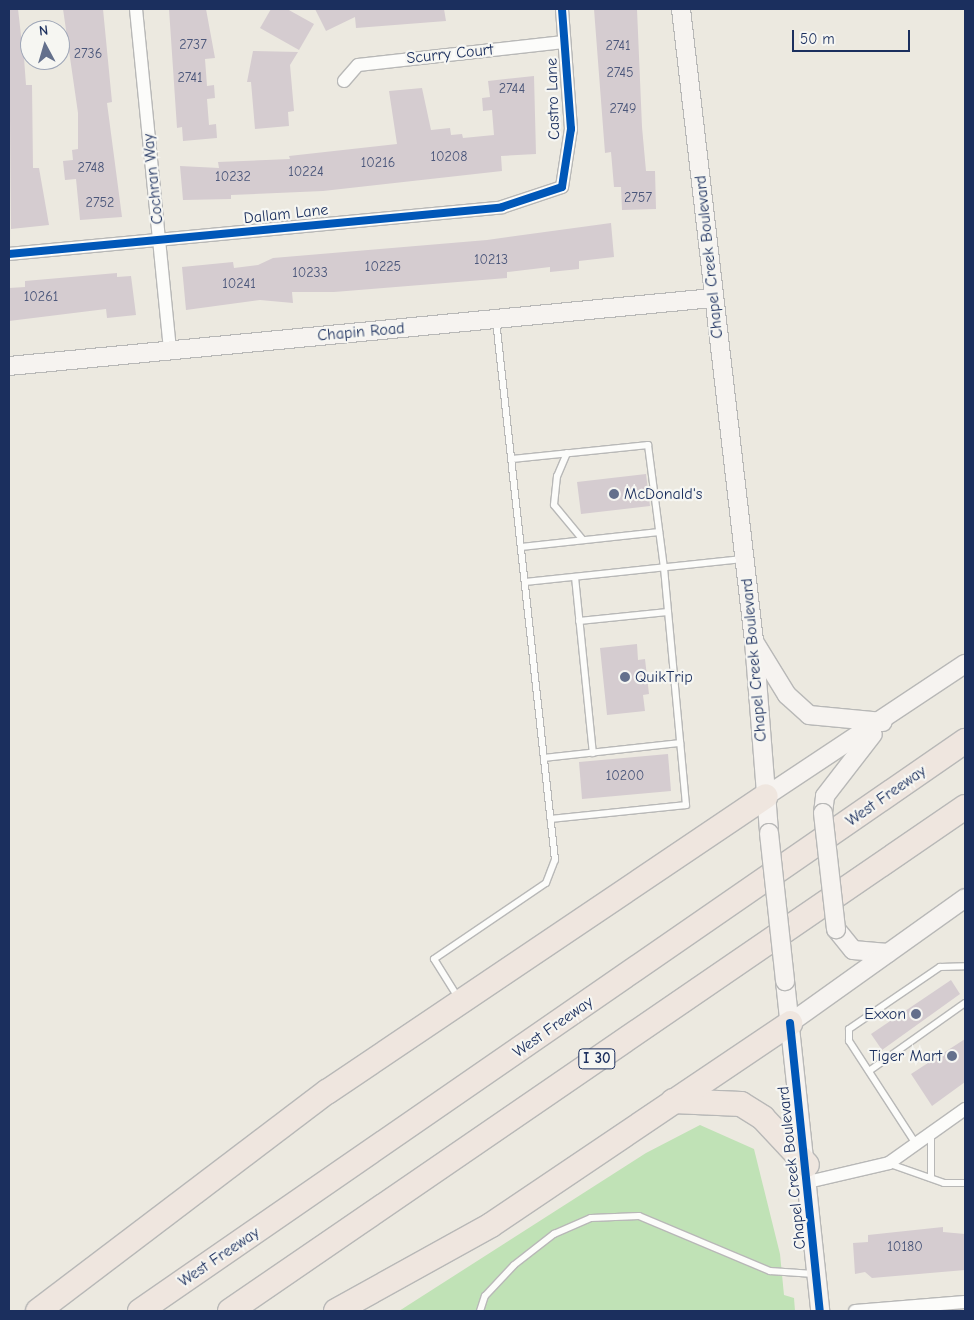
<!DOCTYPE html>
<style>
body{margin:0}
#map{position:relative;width:974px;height:1320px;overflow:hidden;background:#ece9e0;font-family:"Comic Neue",sans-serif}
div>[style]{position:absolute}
.green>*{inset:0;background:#c0e2b6}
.building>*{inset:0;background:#d5ccd0}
.roads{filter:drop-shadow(1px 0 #b8b8b7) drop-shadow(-1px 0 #b8b8b7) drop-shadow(0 1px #b8b8b7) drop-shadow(0 -1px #b8b8b7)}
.lane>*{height:6px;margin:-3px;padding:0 3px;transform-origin:3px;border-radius:3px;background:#fcfcfa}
.street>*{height:12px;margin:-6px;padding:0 6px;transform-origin:6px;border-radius:6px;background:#fcfcfa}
.secondary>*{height:18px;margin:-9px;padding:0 9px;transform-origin:9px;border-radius:9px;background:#f6f3f0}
.highway>*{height:24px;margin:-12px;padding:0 12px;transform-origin:12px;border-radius:12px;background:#efe6df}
.bridges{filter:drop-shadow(1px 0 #b8b8b7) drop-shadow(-1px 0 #b8b8b7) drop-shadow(0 1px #b8b8b7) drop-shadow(0 -1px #b8b8b7)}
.secondary-bridge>*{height:18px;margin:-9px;padding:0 9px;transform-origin:9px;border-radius:9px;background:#f6f3f0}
.cycleway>*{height:8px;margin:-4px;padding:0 4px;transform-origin:4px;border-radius:4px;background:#0057b8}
.dots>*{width:14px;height:14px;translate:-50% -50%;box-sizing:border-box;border:2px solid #f6f6f2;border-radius:50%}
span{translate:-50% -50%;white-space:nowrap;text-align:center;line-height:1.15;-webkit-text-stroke:4.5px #f6f6f2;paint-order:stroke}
.number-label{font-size:14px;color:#4a567a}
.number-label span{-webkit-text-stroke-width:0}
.shield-label span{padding:1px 4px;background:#f6f6f2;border:1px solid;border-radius:4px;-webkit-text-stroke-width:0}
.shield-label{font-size:15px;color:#1b2f5e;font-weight:700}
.street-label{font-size:16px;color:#1b2f5e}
.poi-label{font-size:16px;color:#1b2f5e}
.left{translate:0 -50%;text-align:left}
.right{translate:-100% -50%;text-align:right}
.frame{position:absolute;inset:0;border:10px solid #1b2f5e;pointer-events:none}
.north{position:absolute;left:20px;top:20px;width:50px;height:50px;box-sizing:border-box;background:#f6f6f2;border:1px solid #9ea6b7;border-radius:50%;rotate:354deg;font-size:14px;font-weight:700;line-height:20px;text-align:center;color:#1b2f5e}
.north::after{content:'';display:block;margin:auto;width:18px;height:22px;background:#64708c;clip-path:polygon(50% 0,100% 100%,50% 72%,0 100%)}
.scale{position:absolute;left:792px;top:30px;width:118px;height:22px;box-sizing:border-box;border:2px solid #1b2f5e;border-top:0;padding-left:6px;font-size:15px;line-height:18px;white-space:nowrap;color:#1b2f5e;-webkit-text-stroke:4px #f6f6f2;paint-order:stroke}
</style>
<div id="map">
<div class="green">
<i style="clip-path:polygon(700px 1125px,754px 1149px,780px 1254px,784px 1295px,794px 1298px,795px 1311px,399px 1311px,646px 1153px)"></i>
</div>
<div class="building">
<i style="clip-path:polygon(9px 9px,18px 9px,22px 44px,28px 44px,29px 58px,24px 58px,26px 85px,32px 85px,33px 168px,39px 168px,49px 225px,11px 229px)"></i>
<i style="clip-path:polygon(63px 9px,103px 9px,112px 102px,107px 103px,122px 217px,80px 220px,76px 179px,65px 180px,63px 161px,73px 160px,72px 150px,78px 149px,78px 113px)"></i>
<i style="clip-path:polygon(169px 9px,206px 9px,215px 58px,205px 59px,207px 86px,214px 85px,215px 98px,207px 99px,209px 125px,216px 124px,217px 138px,183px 141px,182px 127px,177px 128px)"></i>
<i style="clip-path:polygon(271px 9px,287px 9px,314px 24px,299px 50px,260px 28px)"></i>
<i style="clip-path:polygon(315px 9px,444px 9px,446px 21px,356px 28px,355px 17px,326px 31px)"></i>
<i style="clip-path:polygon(594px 9px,637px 9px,642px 127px,646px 171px,655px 171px,656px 209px,622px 210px,621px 187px,614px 187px,611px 152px,605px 153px)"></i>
<i style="clip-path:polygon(253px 51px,298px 52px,290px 65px,294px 111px,288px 112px,289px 126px,255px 129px,251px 82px,247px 82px)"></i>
<i style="clip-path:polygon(534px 76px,536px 154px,501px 156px,502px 171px,323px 191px,231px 195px,231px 199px,183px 200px,180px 166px,219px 168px,218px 162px,290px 159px,289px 156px,397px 144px,389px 91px,422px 88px,431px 130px,450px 128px,451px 135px,462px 134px,463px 138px,494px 135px,492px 110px,483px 111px,482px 98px,490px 97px,488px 81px)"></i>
<i style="clip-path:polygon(611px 223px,614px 257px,579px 261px,579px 269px,550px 272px,550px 267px,507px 272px,507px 278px,334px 292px,292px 292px,293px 303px,260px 300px,186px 310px,182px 267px,233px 262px,234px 268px,258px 265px,273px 258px,487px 240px)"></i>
<i style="clip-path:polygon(117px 273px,117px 277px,131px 276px,136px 315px,107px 318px,106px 309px,9px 321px,9px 288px,25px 287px,25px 281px)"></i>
<i style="clip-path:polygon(646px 474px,650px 506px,581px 514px,577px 482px)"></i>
<i style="clip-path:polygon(637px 644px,638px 660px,645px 659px,649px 694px,643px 695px,645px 711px,607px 715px,600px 648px)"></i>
<i style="clip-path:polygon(668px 754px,671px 791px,582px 799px,579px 762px)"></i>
<i style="clip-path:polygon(951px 980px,960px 994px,882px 1050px,871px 1034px)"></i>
<i style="clip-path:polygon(965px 1039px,965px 1082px,932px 1106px,911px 1074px)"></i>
<i style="clip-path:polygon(943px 1227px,943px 1232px,965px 1234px,965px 1270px,872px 1278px,865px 1272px,855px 1274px,853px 1243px,868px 1242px,868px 1235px)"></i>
</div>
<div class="roads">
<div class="lane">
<i style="left:567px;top:453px;width:25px;rotate:113deg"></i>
<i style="left:557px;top:476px;width:29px;rotate:96deg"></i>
<i style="left:554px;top:505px;width:45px;rotate:50.4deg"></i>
<i style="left:512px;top:459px;width:137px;rotate:-5.9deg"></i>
<i style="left:648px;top:445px;width:124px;rotate:82.6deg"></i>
<i style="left:664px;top:568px;width:238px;rotate:84.7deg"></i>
<i style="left:686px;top:805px;width:136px;rotate:174.1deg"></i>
<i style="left:521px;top:547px;width:139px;rotate:-6.2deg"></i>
<i style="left:575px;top:577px;width:177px;rotate:84.2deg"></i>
<i style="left:525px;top:582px;width:219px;rotate:-6deg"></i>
<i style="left:579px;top:621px;width:89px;rotate:-5.8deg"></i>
<i style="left:544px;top:758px;width:137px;rotate:-6.3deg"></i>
<i style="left:459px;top:999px;width:47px;rotate:-122deg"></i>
<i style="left:434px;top:959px;width:135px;rotate:-34.2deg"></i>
<i style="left:546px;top:883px;width:25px;rotate:-69deg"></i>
<i style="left:555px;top:860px;width:543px;rotate:-96.24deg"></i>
<i style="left:869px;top:1071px;width:118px;rotate:-35.3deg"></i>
<i style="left:916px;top:1144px;width:123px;rotate:-123deg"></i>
<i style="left:849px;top:1041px;width:12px;rotate:-90deg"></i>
<i style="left:849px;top:1029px;width:110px;rotate:-34.3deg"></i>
<i style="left:940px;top:967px;width:25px;rotate:-2deg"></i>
<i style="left:890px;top:1164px;width:57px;rotate:19.4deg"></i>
<i style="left:944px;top:1183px;width:21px"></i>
<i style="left:931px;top:1178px;width:45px;rotate:-90deg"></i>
<i style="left:480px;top:1311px;width:16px;rotate:-72deg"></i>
<i style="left:485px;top:1296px;width:42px;rotate:-46.9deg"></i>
<i style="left:514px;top:1265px;width:51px;rotate:-37.8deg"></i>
<i style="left:554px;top:1234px;width:40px;rotate:-23.4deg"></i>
<i style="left:591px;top:1218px;width:48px;rotate:-2.4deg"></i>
<i style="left:639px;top:1216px;width:142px;rotate:22.8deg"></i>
<i style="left:770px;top:1271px;width:44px;rotate:3.9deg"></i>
</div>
<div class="street">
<i style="left:136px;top:9px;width:343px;rotate:84.3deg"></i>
<i style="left:344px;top:81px;width:21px;rotate:-49deg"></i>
<i style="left:358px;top:65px;width:207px;rotate:-6.4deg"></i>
<i style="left:9px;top:254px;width:495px;rotate:-5.4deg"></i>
<i style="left:502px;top:207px;width:63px;rotate:-18.4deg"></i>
<i style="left:562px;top:187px;width:59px;rotate:-81.2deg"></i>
<i style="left:571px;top:129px;width:120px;rotate:-94.3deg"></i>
<i style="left:808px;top:1182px;width:83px;rotate:-13.2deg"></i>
<i style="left:889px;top:1163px;width:93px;rotate:-35.4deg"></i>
<i style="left:855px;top:1311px;width:110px;rotate:-4.7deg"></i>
</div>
<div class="secondary">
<i style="left:681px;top:9px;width:636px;rotate:83.41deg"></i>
<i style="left:754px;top:641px;width:193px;rotate:85.5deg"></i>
<i style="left:9px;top:366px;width:707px;rotate:-5.52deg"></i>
<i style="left:755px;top:643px;width:61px;rotate:58.4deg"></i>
<i style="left:787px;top:695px;width:30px;rotate:42deg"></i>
<i style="left:809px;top:715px;width:74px;rotate:5.4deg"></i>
<i style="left:766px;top:796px;width:239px;rotate:-33.6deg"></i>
<i style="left:823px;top:813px;width:17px;rotate:-83deg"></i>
<i style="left:825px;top:796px;width:78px;rotate:-52.3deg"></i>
<i style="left:836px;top:929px;width:27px;rotate:51deg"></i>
<i style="left:853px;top:950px;width:35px;rotate:5deg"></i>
<i style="left:785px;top:981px;width:332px;rotate:83.9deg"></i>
<i style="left:790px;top:1023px;width:215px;rotate:-35.5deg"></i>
</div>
<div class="highway">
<i style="left:673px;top:1101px;width:68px;rotate:2.5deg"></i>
<i style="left:741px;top:1104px;width:26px;rotate:32deg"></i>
<i style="left:763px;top:1118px;width:64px;rotate:46.9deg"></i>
<i style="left:38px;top:1311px;width:363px;rotate:-37.2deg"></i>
<i style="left:327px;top:1092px;width:529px;rotate:-33.99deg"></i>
<i style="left:140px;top:1311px;width:1003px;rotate:-34.64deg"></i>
<i style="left:230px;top:1311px;width:891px;rotate:-34.44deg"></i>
<i style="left:336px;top:1311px;width:177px;rotate:-29deg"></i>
<i style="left:491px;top:1225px;width:361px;rotate:-34deg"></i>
</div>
</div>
<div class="bridges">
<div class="secondary-bridge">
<i style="left:823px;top:813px;width:117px;rotate:83.6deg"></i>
<i style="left:769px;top:833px;width:149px;rotate:83.8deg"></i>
</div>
</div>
<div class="cycleway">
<i style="left:9px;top:254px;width:495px;rotate:-5.4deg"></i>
<i style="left:502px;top:207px;width:63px;rotate:-18.4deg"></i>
<i style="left:562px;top:187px;width:59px;rotate:-81.2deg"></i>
<i style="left:571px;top:129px;width:120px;rotate:-94.3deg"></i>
<i style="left:790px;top:1023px;width:290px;rotate:84.1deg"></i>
</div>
<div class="dots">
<i style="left:614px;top:494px;background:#64708c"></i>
<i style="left:625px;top:677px;background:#64708c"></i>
<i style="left:916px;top:1014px;background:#64708c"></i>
<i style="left:952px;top:1056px;background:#64708c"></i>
</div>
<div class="number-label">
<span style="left:193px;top:45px">2737</span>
<span style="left:618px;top:46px">2741</span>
<span style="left:88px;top:54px">2736</span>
<span style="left:620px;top:73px">2745</span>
<span style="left:190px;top:78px">2741</span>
<span style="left:512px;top:89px">2744</span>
<span style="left:623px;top:109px">2749</span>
<span style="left:449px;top:157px">10208</span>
<span style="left:378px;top:163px">10216</span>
<span style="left:91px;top:168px">2748</span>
<span style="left:306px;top:172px">10224</span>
<span style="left:233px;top:177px">10232</span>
<span style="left:638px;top:198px">2757</span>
<span style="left:100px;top:203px">2752</span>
<span style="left:491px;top:260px">10213</span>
<span style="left:383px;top:267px">10225</span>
<span style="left:310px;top:273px">10233</span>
<span style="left:239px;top:284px">10241</span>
<span style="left:41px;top:297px">10261</span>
<span style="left:625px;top:776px">10200</span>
<span style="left:905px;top:1247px">10180</span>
</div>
<div class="shield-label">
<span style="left:597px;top:1059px">I 30</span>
</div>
<div class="street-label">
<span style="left:450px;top:54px;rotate:-6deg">Scurry Court</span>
<span style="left:553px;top:99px;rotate:-92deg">Castro Lane</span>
<span style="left:153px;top:179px;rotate:-96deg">Cochran Way</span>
<span style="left:286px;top:214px;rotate:-6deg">Dallam Lane</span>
<span style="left:709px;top:257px;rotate:-96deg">Chapel Creek Boulevard</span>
<span style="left:361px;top:332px;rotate:-5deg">Chapin Road</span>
<span style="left:754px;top:660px;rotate:-95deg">Chapel Creek Boulevard</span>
<span style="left:886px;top:796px;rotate:-35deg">West Freeway</span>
<span style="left:553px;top:1027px;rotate:-35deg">West Freeway</span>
<span style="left:792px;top:1168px;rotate:-96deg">Chapel Creek Boulevard</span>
<span style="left:219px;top:1257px;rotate:-34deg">West Freeway</span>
</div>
<div class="poi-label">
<span class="left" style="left:624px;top:494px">McDonald's</span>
<span class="left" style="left:635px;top:677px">QuikTrip</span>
<span class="right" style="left:906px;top:1014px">Exxon</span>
<span class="right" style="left:942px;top:1056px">Tiger Mart</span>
</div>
<div class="frame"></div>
<div class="north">N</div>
<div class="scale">50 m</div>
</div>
